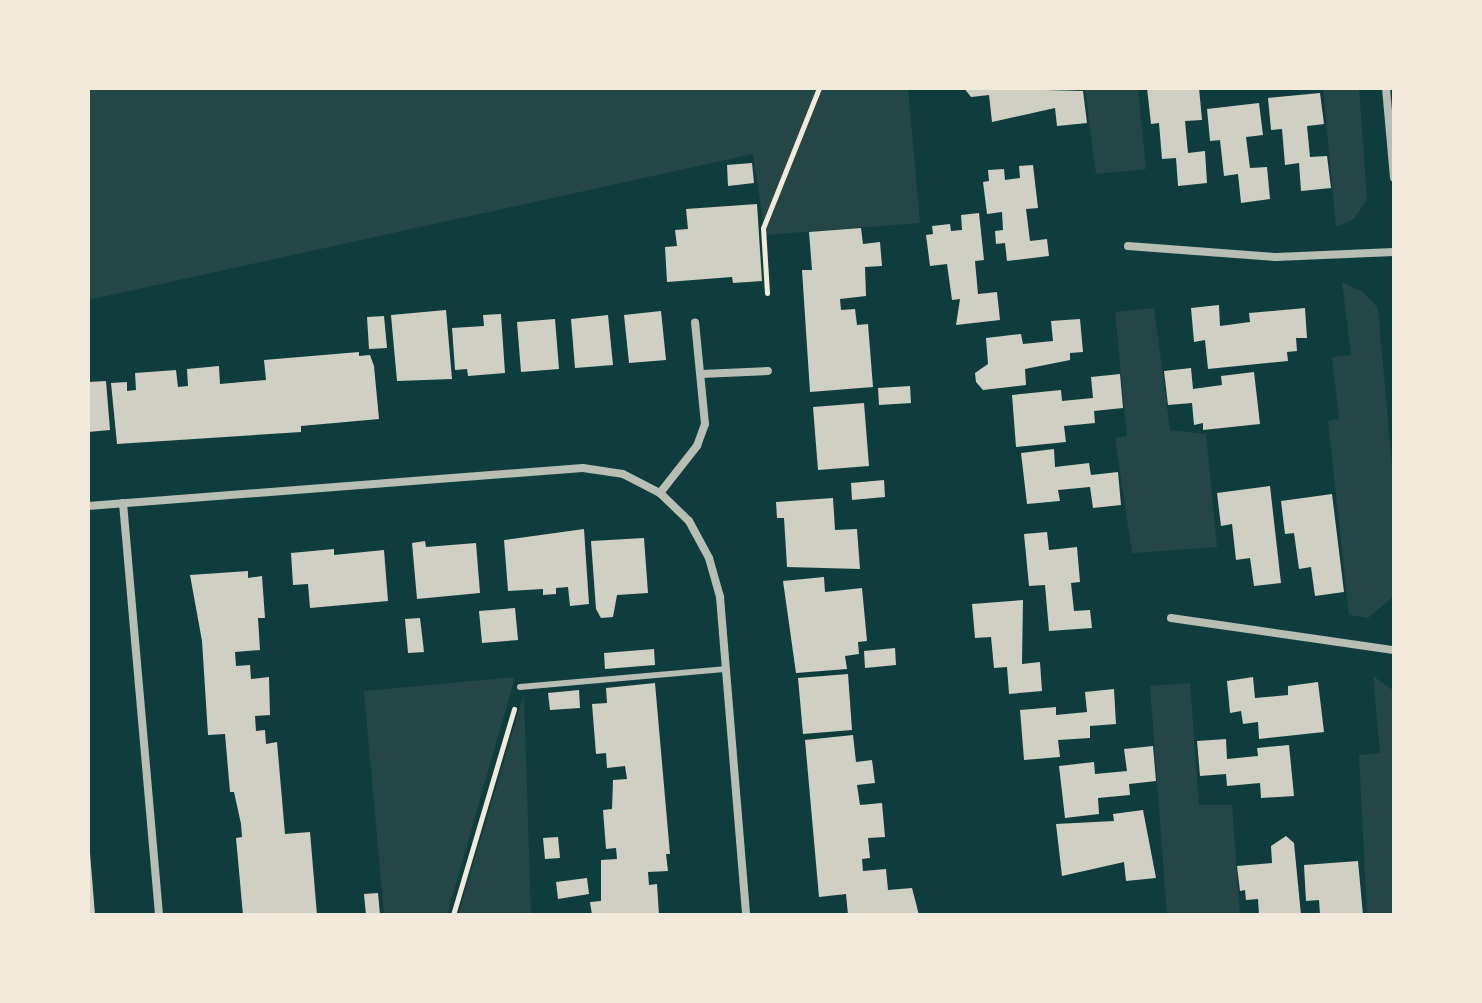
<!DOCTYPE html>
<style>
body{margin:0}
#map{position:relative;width:1482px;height:1003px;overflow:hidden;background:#0f3d3e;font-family:Commissioner,sans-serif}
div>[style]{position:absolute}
.green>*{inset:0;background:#244646}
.building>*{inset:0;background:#cfcfc3}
.path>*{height:5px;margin:-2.5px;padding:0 2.5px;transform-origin:2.5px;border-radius:2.5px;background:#f1e9da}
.service>*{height:6px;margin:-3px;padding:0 3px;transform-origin:3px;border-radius:3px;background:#b8beb3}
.minor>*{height:8px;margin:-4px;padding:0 4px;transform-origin:4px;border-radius:4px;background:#b8beb3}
span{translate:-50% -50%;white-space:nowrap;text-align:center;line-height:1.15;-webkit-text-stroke:7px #f1e9da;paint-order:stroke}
.frame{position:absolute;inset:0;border:90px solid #f1e9da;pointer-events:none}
</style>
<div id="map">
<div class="green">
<i style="clip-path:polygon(88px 88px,908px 88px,920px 223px,765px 235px,753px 154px,88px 300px)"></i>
<i style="clip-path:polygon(1085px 88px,1138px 88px,1146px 169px,1096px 174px)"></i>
<i style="clip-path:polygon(1323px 88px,1359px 88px,1367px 199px,1354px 219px,1336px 227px)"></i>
<i style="clip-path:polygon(1342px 282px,1363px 292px,1378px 308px,1394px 490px,1394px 596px,1368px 618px,1349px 615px,1328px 421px,1339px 419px,1332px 357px,1351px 355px)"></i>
<i style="clip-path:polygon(1154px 308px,1170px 430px,1206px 434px,1217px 547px,1132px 553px,1115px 438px,1127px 436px,1115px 312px)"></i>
<i style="clip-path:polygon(1373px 676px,1394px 691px,1394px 915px,1367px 915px,1359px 755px,1380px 753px)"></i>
<i style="clip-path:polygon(515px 677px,447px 915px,384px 915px,364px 691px)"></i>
<i style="clip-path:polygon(1190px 683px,1199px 805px,1232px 805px,1240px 915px,1167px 915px,1150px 686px)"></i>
<i style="clip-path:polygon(524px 694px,531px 915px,458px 915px)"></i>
</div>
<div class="building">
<i style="clip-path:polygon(964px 88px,1083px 91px,1087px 123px,1057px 126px,1055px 108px,992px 122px,989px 95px,971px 97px)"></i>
<i style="clip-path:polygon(1147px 88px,1199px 88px,1202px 120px,1185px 121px,1188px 153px,1205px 151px,1207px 183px,1178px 186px,1176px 158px,1162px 159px,1159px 123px,1151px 124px)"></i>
<i style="clip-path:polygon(1320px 93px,1324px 124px,1307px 126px,1310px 157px,1327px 156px,1331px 188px,1301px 191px,1299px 163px,1285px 165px,1282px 129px,1271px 130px,1268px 98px)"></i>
<i style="clip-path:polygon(1259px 103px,1263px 135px,1246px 137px,1250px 168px,1267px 167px,1270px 199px,1241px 203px,1238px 174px,1224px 176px,1220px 140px,1210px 141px,1207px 109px)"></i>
<i style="clip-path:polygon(752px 163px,754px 183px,728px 186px,727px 165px)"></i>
<i style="clip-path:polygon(1033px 165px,1038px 208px,1026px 209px,1030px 241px,1047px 239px,1049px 256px,1007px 261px,1005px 243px,996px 244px,995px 231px,1003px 230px,1002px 212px,987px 214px,983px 182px,989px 181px,988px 170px,1004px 169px,1005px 180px,1020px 178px,1019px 166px)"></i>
<i style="clip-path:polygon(757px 204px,762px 281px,733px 283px,732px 277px,667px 282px,665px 247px,677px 246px,675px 230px,688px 229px,686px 209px)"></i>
<i style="clip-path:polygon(979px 213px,984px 260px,975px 261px,978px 294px,997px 292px,1000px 320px,956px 325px,960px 299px,952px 300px,947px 264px,930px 266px,926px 235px,933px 234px,932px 226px,950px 224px,951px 231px,962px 230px,961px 215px)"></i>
<i style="clip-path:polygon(861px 228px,863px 244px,880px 242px,882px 266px,865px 267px,866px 296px,840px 299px,841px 310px,855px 309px,857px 325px,868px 324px,873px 387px,810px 392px,802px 270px,812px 270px,809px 232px)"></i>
<i style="clip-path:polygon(1219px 305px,1220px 326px,1250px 322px,1249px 313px,1305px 308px,1307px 338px,1296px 338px,1297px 351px,1287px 352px,1288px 361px,1208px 369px,1205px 340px,1194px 342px,1191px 308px)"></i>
<i style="clip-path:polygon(446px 310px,452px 379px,397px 381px,391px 315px)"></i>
<i style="clip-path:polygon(661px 311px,666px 360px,629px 363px,624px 315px)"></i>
<i style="clip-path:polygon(501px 314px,505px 373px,468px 376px,467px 369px,455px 370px,452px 328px,484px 326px,483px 315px)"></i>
<i style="clip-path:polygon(608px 315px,613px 365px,575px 368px,571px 319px)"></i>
<i style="clip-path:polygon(384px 316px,387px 348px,369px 349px,367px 317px)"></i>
<i style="clip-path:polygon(555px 319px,559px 369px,521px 372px,517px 322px)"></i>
<i style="clip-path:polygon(1080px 319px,1083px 352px,1070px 353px,1070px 360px,1025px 369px,1026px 385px,983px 390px,976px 382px,975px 373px,988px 364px,986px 338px,1021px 334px,1023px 344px,1053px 341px,1051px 321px)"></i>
<i style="clip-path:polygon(359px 352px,359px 356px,370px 355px,374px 366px,379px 419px,301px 426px,301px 432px,117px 444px,111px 383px,127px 382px,127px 391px,136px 390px,135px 373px,176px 370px,178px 387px,188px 386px,187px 369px,219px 366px,220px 384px,266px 380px,264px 360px)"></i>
<i style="clip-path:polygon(1191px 368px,1193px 389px,1222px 385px,1221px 376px,1254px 372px,1260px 424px,1203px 430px,1203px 423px,1194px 425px,1192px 403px,1168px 405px,1164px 371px)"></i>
<i style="clip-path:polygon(1120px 374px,1123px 408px,1094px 411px,1095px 423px,1064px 426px,1066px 442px,1016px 447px,1012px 395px,1061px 390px,1062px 401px,1093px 398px,1091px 377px)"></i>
<i style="clip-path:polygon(106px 381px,110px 430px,88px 432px,88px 382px)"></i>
<i style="clip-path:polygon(910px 386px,911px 403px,879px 405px,878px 388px)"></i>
<i style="clip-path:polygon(864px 403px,869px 466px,818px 470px,813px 407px)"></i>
<i style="clip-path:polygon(1054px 449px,1055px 467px,1089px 463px,1091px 475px,1118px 472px,1121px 505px,1093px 508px,1090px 487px,1058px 490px,1060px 501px,1027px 504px,1021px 453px)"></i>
<i style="clip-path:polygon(884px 480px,885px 497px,852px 500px,851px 483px)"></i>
<i style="clip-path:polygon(1270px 486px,1281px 583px,1254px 586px,1250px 558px,1236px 560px,1232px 524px,1221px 526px,1217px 493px)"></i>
<i style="clip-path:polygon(1332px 494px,1344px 592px,1315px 596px,1311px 567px,1299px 569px,1294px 533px,1285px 534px,1281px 501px)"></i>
<i style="clip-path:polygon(833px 498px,835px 530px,857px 529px,860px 569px,787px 567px,784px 518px,777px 518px,776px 502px)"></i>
<i style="clip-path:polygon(584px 529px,589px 604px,570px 606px,568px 587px,556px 588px,556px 594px,543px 595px,543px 589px,508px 591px,504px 540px)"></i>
<i style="clip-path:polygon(1047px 532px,1049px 550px,1077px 547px,1080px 582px,1071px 583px,1074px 611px,1090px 610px,1092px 628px,1049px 631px,1045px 585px,1029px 586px,1024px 534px)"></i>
<i style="clip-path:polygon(644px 538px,648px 593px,617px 595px,613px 617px,601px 618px,596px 609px,591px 541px)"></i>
<i style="clip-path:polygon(425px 541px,426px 547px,476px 543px,480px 593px,417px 599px,412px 543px)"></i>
<i style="clip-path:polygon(334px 549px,334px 555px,384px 550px,388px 601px,310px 608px,308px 584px,293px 585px,291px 553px)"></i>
<i style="clip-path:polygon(248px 571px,248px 578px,262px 576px,265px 618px,258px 618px,260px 650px,235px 652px,236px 666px,250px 665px,251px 679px,269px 677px,270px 715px,255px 716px,256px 731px,265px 730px,266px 744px,277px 742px,285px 834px,310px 832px,317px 915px,243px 915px,236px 838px,242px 837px,241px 824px,234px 792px,230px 792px,225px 734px,208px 735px,202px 641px,190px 575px)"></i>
<i style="clip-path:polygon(824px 577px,825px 592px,862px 588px,867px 641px,858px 642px,859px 654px,845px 656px,847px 669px,796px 673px,783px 581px)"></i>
<i style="clip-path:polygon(1023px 600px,1022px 664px,1040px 662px,1042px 691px,1009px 694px,1007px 667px,994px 668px,991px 637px,975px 638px,972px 604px)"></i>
<i style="clip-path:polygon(515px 608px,518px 640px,482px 643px,479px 611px)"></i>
<i style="clip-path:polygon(420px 618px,424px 652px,408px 653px,405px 619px)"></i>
<i style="clip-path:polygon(895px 648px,896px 665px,865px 668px,864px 651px)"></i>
<i style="clip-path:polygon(654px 649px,655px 665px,605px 669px,604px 653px)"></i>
<i style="clip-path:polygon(848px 674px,852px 730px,803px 734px,798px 678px)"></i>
<i style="clip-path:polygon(1253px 677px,1255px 698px,1288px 695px,1288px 686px,1318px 682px,1324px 732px,1259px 739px,1258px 722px,1243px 724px,1241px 711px,1230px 713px,1227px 681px)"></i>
<i style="clip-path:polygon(655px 683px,670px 854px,666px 854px,668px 871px,648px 872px,649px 885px,657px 884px,659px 915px,592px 915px,590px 902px,601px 901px,601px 860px,617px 859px,616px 848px,606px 849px,603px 810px,612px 809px,613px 780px,627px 779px,625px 766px,607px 768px,606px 753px,596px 754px,592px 704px,607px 703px,606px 688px)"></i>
<i style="clip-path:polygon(1114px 689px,1116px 724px,1090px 726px,1090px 738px,1058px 740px,1060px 757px,1024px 760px,1020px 710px,1056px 707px,1056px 715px,1087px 712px,1085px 692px)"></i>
<i style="clip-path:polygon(579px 690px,580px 708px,550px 710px,548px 693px)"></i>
<i style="clip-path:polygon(853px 735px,856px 762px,872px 760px,875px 783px,857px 785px,860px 805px,882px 803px,885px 837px,868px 838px,870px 858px,862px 859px,863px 871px,886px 869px,888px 890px,912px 888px,919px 915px,848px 915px,846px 894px,819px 897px,805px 740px)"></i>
<i style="clip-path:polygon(1226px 739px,1227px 759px,1258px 756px,1257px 748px,1289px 745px,1294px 796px,1261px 798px,1260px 783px,1227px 786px,1226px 774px,1200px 776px,1197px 741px)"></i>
<i style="clip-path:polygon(1153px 746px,1156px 781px,1129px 784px,1130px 795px,1098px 798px,1099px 814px,1065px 818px,1059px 766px,1094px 762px,1095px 774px,1127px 771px,1124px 749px)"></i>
<i style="clip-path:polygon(1143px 810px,1156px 878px,1126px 881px,1124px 862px,1062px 876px,1056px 824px,1114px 821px,1113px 814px)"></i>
<i style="clip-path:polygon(1286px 836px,1294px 843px,1301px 915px,1259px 915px,1258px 899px,1246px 900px,1245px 890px,1240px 891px,1237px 866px,1272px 863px,1271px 846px)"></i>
<i style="clip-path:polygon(558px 837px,560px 858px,545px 859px,543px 838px)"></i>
<i style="clip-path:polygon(88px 853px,90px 853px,95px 915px,88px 915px)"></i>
<i style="clip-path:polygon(1358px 861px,1363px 915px,1320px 915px,1319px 900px,1306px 901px,1304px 865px)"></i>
<i style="clip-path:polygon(587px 878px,589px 894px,558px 899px,556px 882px)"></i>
<i style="clip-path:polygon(378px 893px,380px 915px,366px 915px,364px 894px)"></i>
</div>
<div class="path">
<i style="left:767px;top:293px;width:65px;rotate:-93.5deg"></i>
<i style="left:763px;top:228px;width:151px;rotate:-68.2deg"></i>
<i style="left:453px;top:915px;width:215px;rotate:-73.5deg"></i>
</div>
<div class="service">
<i style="left:520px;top:687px;width:205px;rotate:-5deg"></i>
</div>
<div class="minor">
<i style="left:1386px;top:88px;width:90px;rotate:84.9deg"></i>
<i style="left:1128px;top:246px;width:148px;rotate:4.3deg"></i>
<i style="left:1276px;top:257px;width:118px;rotate:-2.4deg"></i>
<i style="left:701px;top:374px;width:67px;rotate:-2.6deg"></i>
<i style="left:660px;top:493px;width:60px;rotate:-51.8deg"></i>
<i style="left:697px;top:446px;width:23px;rotate:-70deg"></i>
<i style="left:705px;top:424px;width:102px;rotate:-95.6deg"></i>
<i style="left:123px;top:503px;width:414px;rotate:85deg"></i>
<i style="left:88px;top:506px;width:496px;rotate:-4.4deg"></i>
<i style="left:583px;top:468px;width:40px;rotate:8.5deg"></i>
<i style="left:623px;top:474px;width:42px;rotate:27.2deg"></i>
<i style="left:660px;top:493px;width:40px;rotate:44deg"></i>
<i style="left:689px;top:521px;width:42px;rotate:61.6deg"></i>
<i style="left:709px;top:558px;width:41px;rotate:74.2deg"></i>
<i style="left:720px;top:597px;width:319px;rotate:85.3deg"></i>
<i style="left:1171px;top:618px;width:225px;rotate:8.2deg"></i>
</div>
<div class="frame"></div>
</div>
